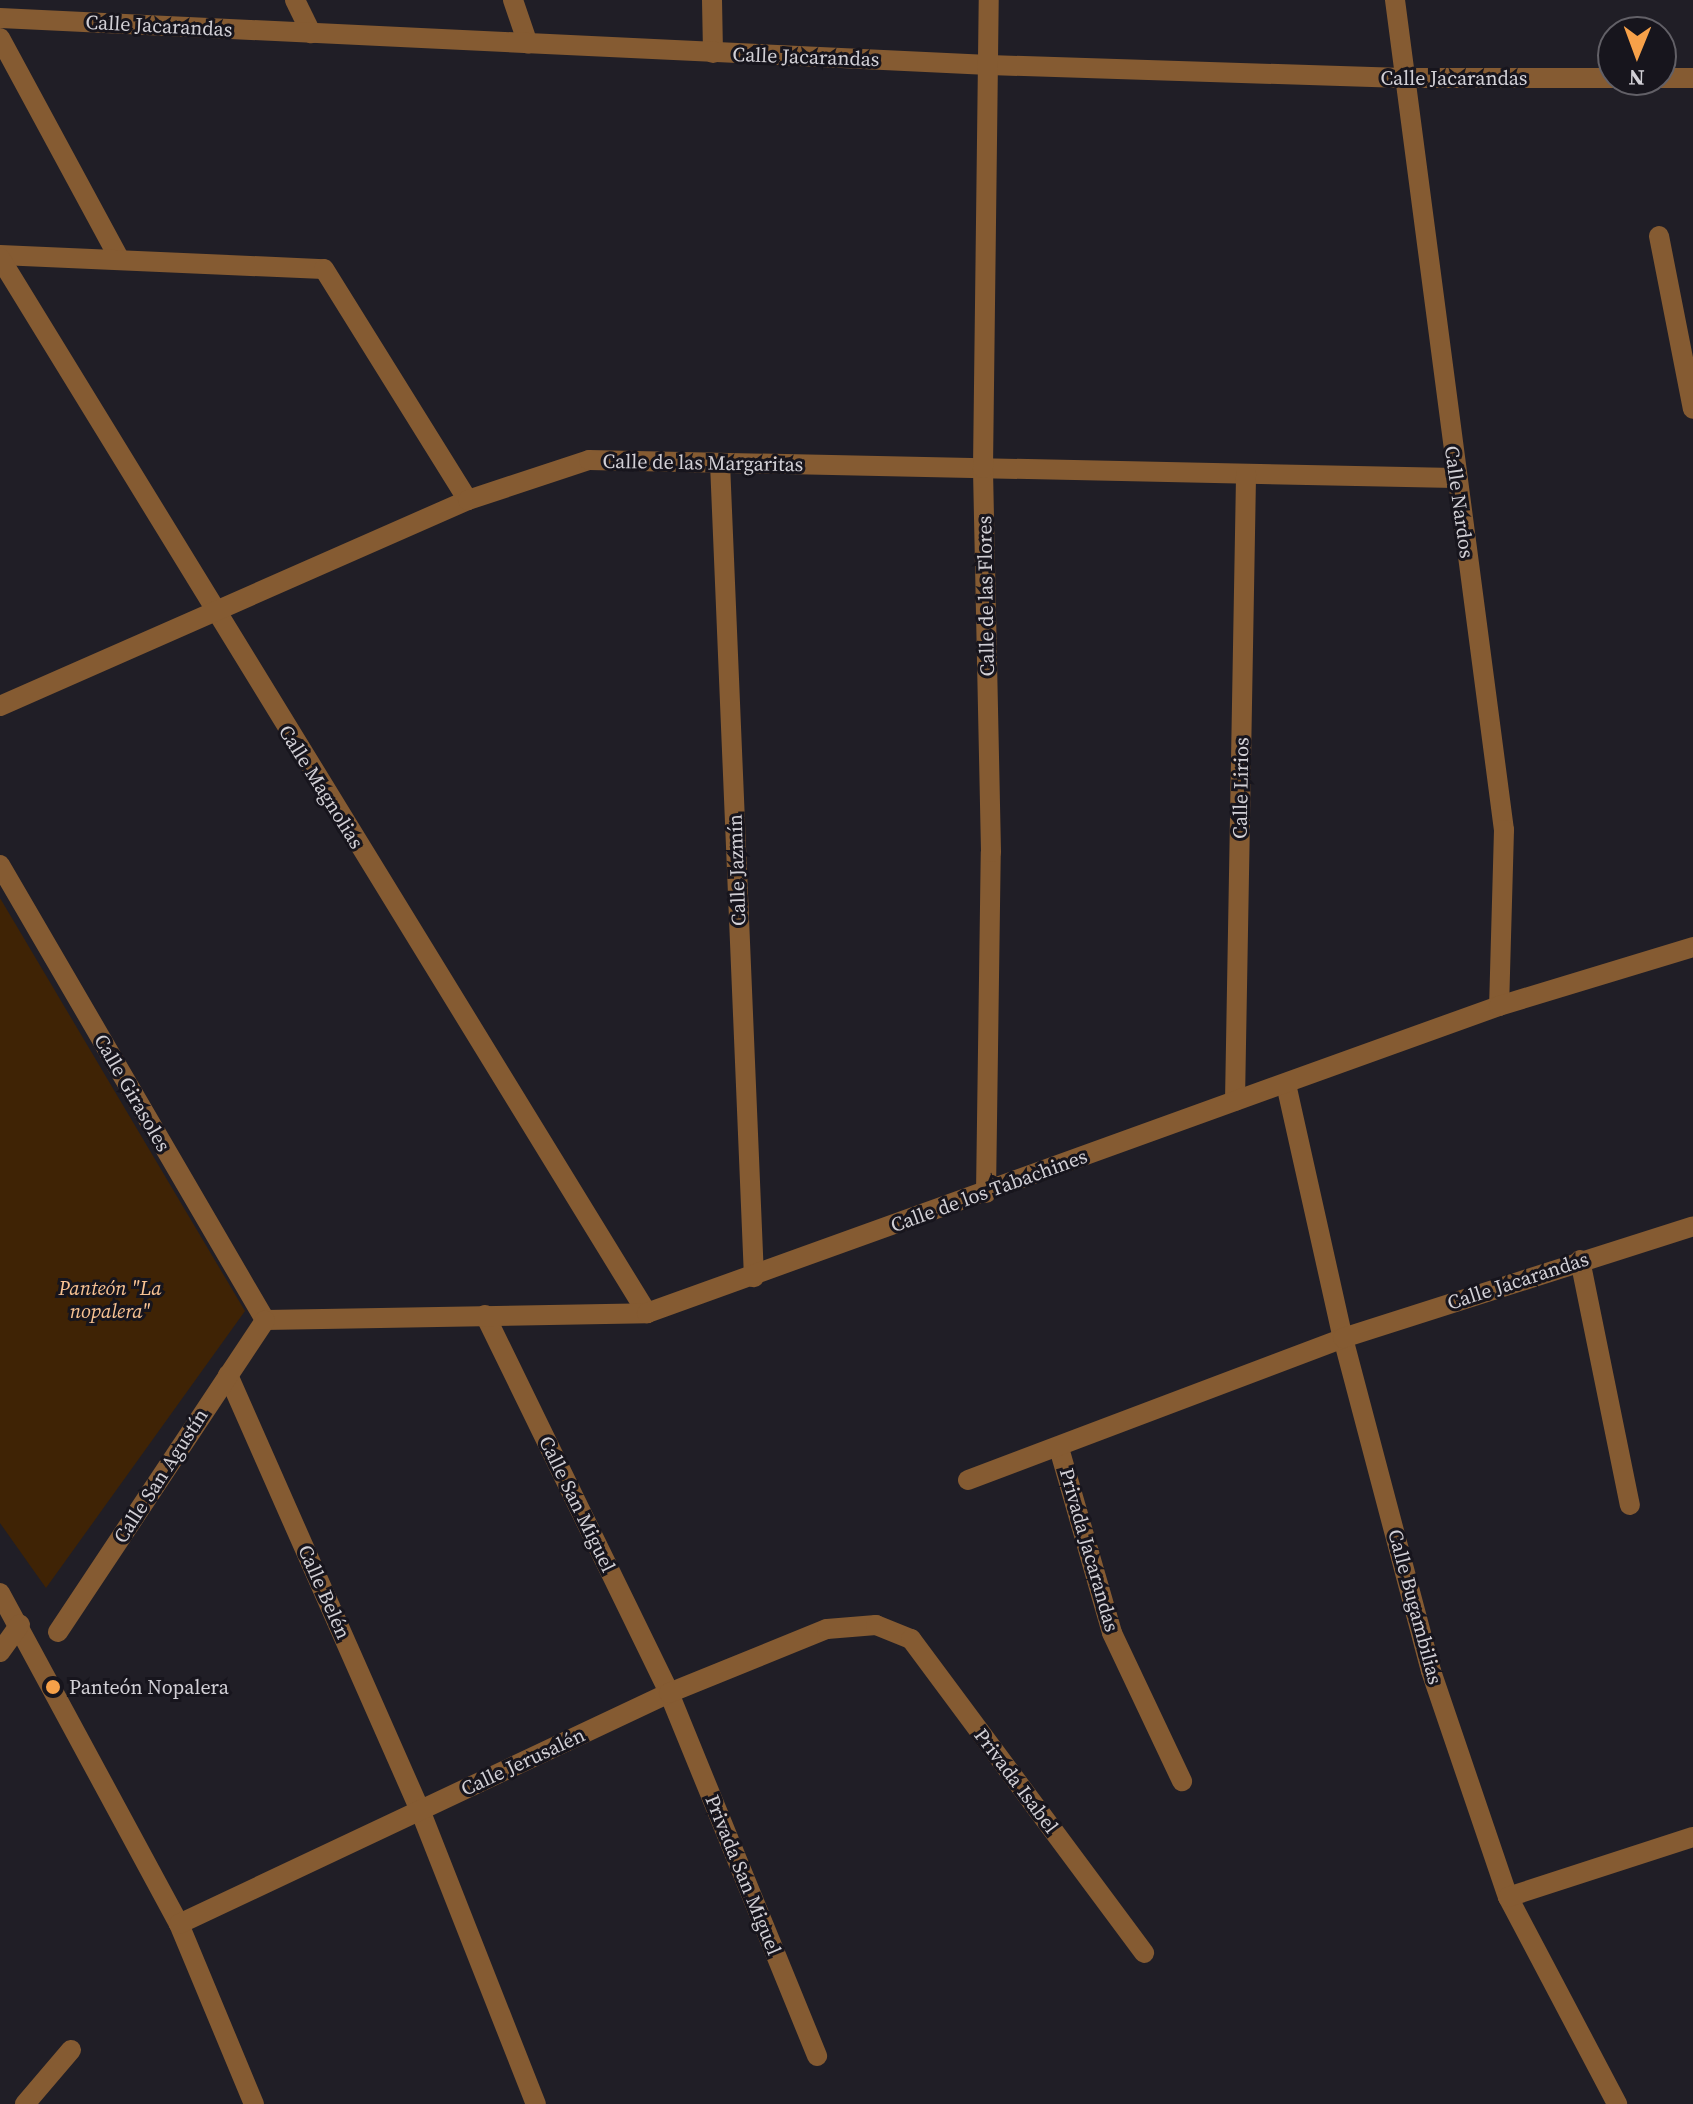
<!DOCTYPE html>
<meta charset="utf-8">
<style>
body{margin:0}
#map{position:relative;width:1693px;height:2104px;overflow:hidden;background:#201e26;font-family:"Source Serif 4",serif}
div>[style]{position:absolute}
.green>*{inset:0;background:#3f2305}
.minor>*{height:20px;margin:-10px;padding:0 10px;transform-origin:10px;border-radius:10px;background:#855b32}
.dots>*{width:22px;height:22px;translate:-50% -50%;box-sizing:border-box;border:4px solid #17151d;border-radius:50%}
span{translate:-50% -50%;white-space:nowrap;text-align:center;line-height:1.15;-webkit-text-stroke:6px #17151d;paint-order:stroke}
.street-label{font-size:20px;color:#d2d0d6}
.park-label{font-size:20px;color:#f9c393;font-style:italic}
.poi-label{font-size:20px;color:#d2d0d6}
.left{translate:0 -50%;text-align:left}
.north{position:absolute;left:1597px;top:16px;width:80px;height:80px;box-sizing:border-box;background:#17151d;border:2px solid #626067;border-radius:50%;rotate:181deg;font-size:22px;font-weight:700;line-height:32px;text-align:center;color:#d2d0d6}
.north::after{content:'';display:block;margin:auto;width:28px;height:36px;background:#f7a149;clip-path:polygon(50% 0,100% 100%,50% 72%,0 100%)}
</style>
<div id="map">
<div class="green">
<i style="clip-path:polygon(0 898px,245px 1311px,46px 1588px,0 1523px)"></i>
</div>
<div class="minor">
<i style="left:295px;top:0;width:37px;rotate:64deg"></i>
<i style="left:513px;top:0;width:46px;rotate:71.2deg"></i>
<i style="left:712px;top:0;width:53px;rotate:88.9deg"></i>
<i style="left:1395px;top:0;width:837px;rotate:82.52deg"></i>
<i style="left:1504px;top:830px;width:176px;rotate:91.6deg"></i>
<i style="left:0;top:18px;width:990px;rotate:2.72deg"></i>
<i style="left:989px;top:65px;width:414px;rotate:1.8deg"></i>
<i style="left:1403px;top:78px;width:210px"></i>
<i style="left:0;top:38px;width:252px;rotate:61.6deg"></i>
<i style="left:1661px;top:78px;width:32px"></i>
<i style="left:1659px;top:236px;width:176px;rotate:78.9deg"></i>
<i style="left:0;top:255px;width:324px;rotate:2.5deg"></i>
<i style="left:324px;top:269px;width:272px;rotate:58.1deg"></i>
<i style="left:0;top:258px;width:1238px;rotate:58.48deg"></i>
<i style="left:720px;top:463px;width:815px;rotate:87.61deg"></i>
<i style="left:0;top:706px;width:511px;rotate:-23.76deg"></i>
<i style="left:468px;top:500px;width:127px;rotate:-18.3deg"></i>
<i style="left:589px;top:460px;width:866px;rotate:1.19deg"></i>
<i style="left:0;top:865px;width:527px;rotate:59.78deg"></i>
<i style="left:1286px;top:1084px;width:260px;rotate:77.4deg"></i>
<i style="left:1343px;top:1338px;width:344px;rotate:75.2deg"></i>
<i style="left:1431px;top:1671px;width:239px;rotate:71.2deg"></i>
<i style="left:1508px;top:1897px;width:234px;rotate:62.2deg"></i>
<i style="left:1235px;top:1101px;width:627px;rotate:-88.99deg"></i>
<i style="left:986px;top:1193px;width:341px;rotate:-89.2deg"></i>
<i style="left:991px;top:852px;width:384px;rotate:-91.2deg"></i>
<i style="left:983px;top:468px;width:468px;rotate:-89.3deg"></i>
<i style="left:1580px;top:1260px;width:250px;rotate:78.5deg"></i>
<i style="left:485px;top:1315px;width:420px;rotate:64deg"></i>
<i style="left:669px;top:1693px;width:392px;rotate:67.8deg"></i>
<i style="left:265px;top:1320px;width:382px;rotate:-1deg"></i>
<i style="left:647px;top:1313px;width:906px;rotate:-19.82deg"></i>
<i style="left:1499px;top:1006px;width:203px;rotate:-16.9deg"></i>
<i style="left:228px;top:1375px;width:475px;rotate:66.2deg"></i>
<i style="left:420px;top:1810px;width:316px;rotate:68.5deg"></i>
<i style="left:1059px;top:1448px;width:192px;rotate:74deg"></i>
<i style="left:1112px;top:1633px;width:164px;rotate:64.7deg"></i>
<i style="left:968px;top:1480px;width:401px;rotate:-20.7deg"></i>
<i style="left:1343px;top:1338px;width:367px;rotate:-17.7deg"></i>
<i style="left:0;top:1593px;width:376px;rotate:61.6deg"></i>
<i style="left:179px;top:1924px;width:195px;rotate:67.4deg"></i>
<i style="left:58px;top:1632px;width:374px;rotate:-56.4deg"></i>
<i style="left:0;top:1652px;width:34px;rotate:-54deg"></i>
<i style="left:1508px;top:1897px;width:194px;rotate:-18deg"></i>
<i style="left:179px;top:1924px;width:542px;rotate:-25.24deg"></i>
<i style="left:669px;top:1693px;width:170px;rotate:-22.1deg"></i>
<i style="left:827px;top:1629px;width:49px;rotate:-4.7deg"></i>
<i style="left:876px;top:1625px;width:38px;rotate:22deg"></i>
<i style="left:911px;top:1639px;width:391px;rotate:53.4deg"></i>
<i style="left:25px;top:2104px;width:71px;rotate:-49.6deg"></i>
</div>
<div class="dots">
<i style="left:53px;top:1687px;background:#f7a149"></i>
</div>
<div class="street-label">
<span style="left:159px;top:26px;rotate:3deg">Calle Jacarandas</span>
<span style="left:806px;top:57px;rotate:2deg">Calle Jacarandas</span>
<span style="left:1454px;top:78px">Calle Jacarandas</span>
<span style="left:703px;top:463px;rotate:1deg">Calle de las Margaritas</span>
<span style="left:1459px;top:502px;rotate:82deg">Calle Nardos</span>
<span style="left:986px;top:596px;rotate:-91deg">Calle de las Flores</span>
<span style="left:321px;top:787px;rotate:58deg">Calle Magnolias</span>
<span style="left:1241px;top:788px;rotate:-89deg">Calle Lirios</span>
<span style="left:737px;top:870px;rotate:-92deg">Calle Jazmín</span>
<span style="left:132px;top:1093px;rotate:60deg">Calle Girasoles</span>
<span style="left:989px;top:1191px;rotate:-20deg">Calle de los Tabachines</span>
<span style="left:1518px;top:1281px;rotate:-18deg">Calle Jacarandas</span>
<span style="left:161px;top:1476px;rotate:-57deg">Calle San Agustín</span>
<span style="left:577px;top:1504px;rotate:64deg">Calle San Miguel</span>
<span style="left:1089px;top:1550px;rotate:74deg">Privada Jacarandas</span>
<span style="left:324px;top:1592px;rotate:66deg">Calle Belén</span>
<span style="left:1415px;top:1607px;rotate:75deg">Calle Bugambilias</span>
<span style="left:523px;top:1762px;rotate:-25deg">Calle Jerusalén</span>
<span style="left:1016px;top:1781px;rotate:53deg">Privada Isabel</span>
<span style="left:743px;top:1875px;rotate:68deg">Privada San Miguel</span>
</div>
<div class="park-label">
<span style="left:110px;top:1300px">Panteón "La<br>nopalera"</span>
</div>
<div class="poi-label">
<span class="left" style="left:69px;top:1687px">Panteón Nopalera</span>
</div>
<div class="north">N</div>
</div>
